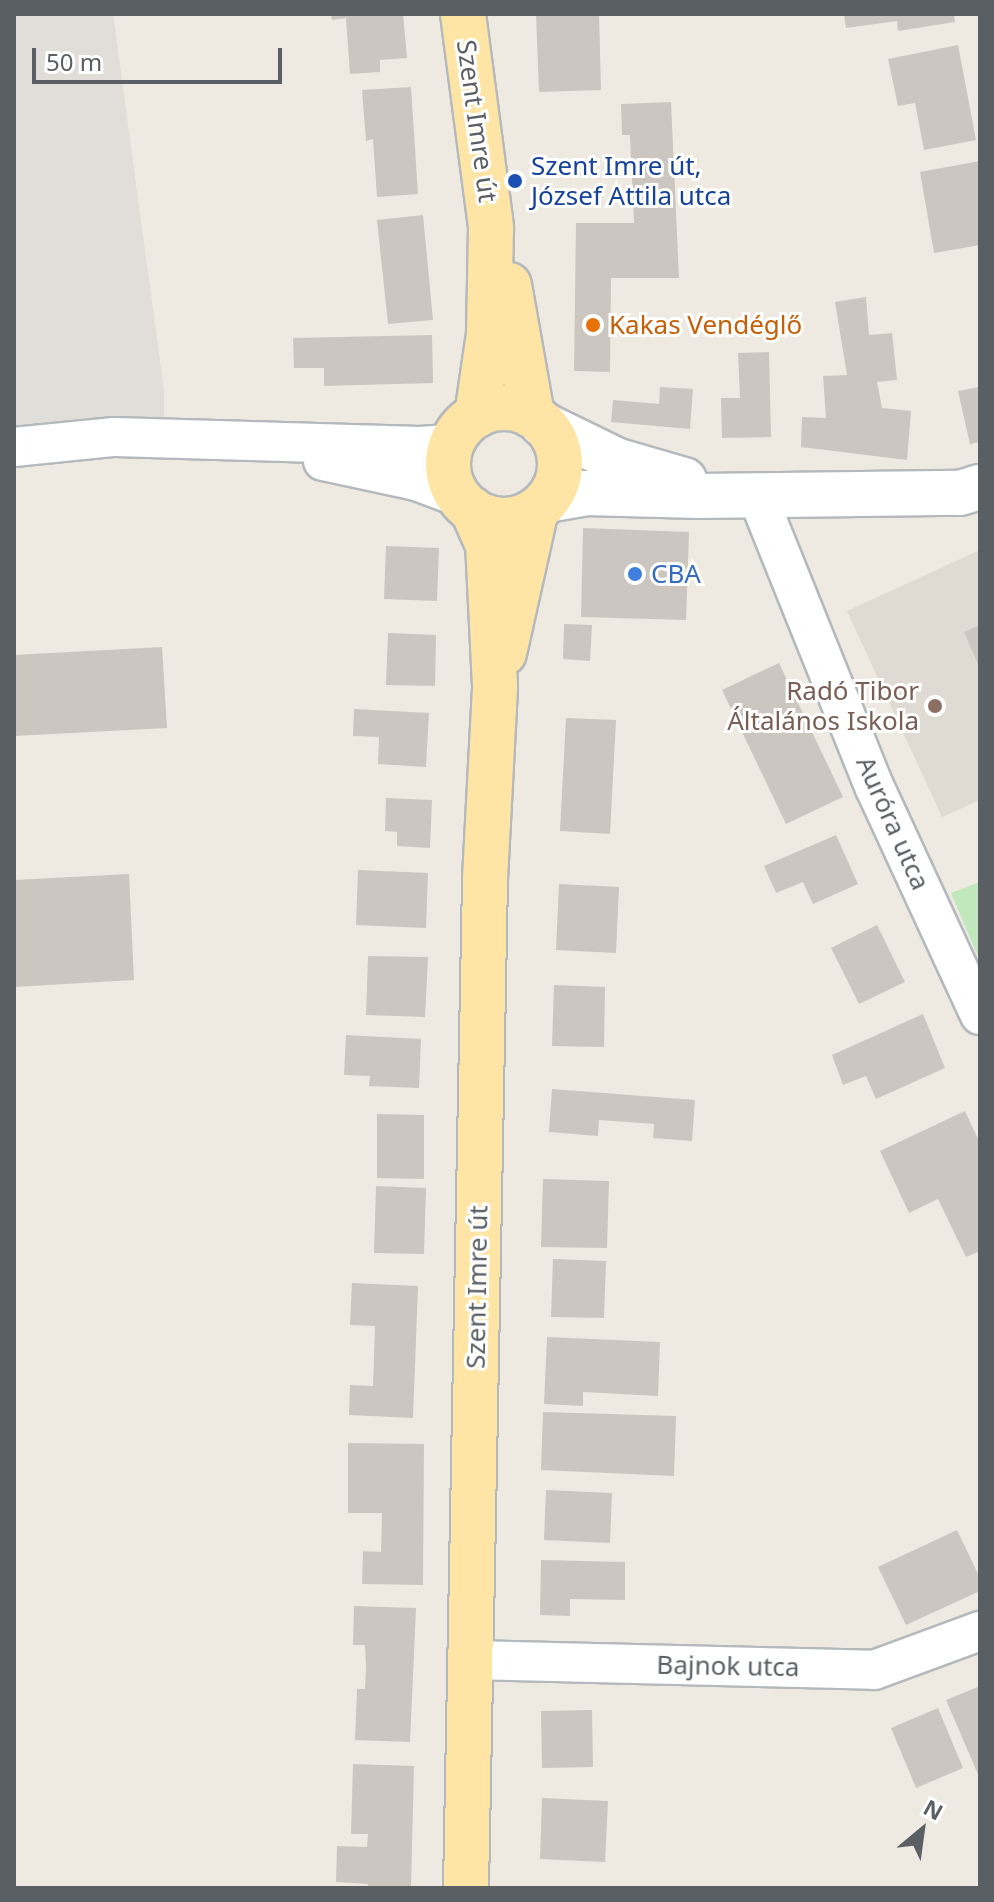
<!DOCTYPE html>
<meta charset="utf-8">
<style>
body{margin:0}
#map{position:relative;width:994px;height:1902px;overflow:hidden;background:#eeeae1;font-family:"Noto Sans",sans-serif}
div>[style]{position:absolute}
.industrial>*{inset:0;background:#e1ddd9}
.education>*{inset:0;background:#e0dbd2}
.green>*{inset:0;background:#c1e7bc}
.building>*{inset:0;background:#cbc7c0}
.roads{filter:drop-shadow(2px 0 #b4b9bd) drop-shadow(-2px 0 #b4b9bd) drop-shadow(0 2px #b4b9bd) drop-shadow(0 -2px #b4b9bd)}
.minor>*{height:38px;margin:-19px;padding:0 19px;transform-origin:19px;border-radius:19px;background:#fff}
.tertiary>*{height:44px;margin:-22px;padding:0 22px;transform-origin:22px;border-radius:22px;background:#fff}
.primary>*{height:44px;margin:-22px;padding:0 22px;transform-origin:22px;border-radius:22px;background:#ffe5a5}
.primary>.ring{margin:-22px;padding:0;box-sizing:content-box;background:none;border:44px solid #ffe5a5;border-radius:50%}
.dots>*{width:22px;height:22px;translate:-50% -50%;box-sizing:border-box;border:4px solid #fff;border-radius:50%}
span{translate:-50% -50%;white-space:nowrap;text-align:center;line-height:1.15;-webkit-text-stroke:6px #fff;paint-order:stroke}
.street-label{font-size:26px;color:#5a5f63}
.transit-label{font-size:26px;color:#164399}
.left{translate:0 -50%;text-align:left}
.food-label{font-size:26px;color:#c56008}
.shop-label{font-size:26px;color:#366cbe}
.education-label{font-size:26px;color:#785e54}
.right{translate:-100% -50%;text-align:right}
.frame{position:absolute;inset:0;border:16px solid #5a5f63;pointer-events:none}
.north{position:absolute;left:882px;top:1790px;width:80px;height:80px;-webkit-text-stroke:6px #fff;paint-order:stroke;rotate:29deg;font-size:22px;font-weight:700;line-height:32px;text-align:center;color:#5a5f63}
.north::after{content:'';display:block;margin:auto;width:28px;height:36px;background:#5a5f63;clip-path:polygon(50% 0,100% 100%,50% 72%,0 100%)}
.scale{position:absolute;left:32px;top:48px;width:250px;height:36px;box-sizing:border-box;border:4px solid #5a5f63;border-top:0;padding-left:10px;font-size:24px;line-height:28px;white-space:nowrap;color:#5a5f63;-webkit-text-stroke:6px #fff;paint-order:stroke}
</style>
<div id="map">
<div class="industrial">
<i style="clip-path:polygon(14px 14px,113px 14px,164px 390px,164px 439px,14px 447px)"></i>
</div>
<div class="education">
<i style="clip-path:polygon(980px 550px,980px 800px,942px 817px,847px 611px)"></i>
</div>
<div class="green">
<i style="clip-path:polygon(980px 882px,980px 961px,951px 893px)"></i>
</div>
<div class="building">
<i style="clip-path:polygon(331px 14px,403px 14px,407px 58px,380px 60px,380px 72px,350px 74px,346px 18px,332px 20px)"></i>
<i style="clip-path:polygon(536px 14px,599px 14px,601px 90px,539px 92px)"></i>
<i style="clip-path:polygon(844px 14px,954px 14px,955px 22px,898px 31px,897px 21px,846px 28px)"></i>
<i style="clip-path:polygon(958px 45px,976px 140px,924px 150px,915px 103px,898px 106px,888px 59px)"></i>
<i style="clip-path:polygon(411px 87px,418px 194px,377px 197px,373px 139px,366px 141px,362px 90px)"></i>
<i style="clip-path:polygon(671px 102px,679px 278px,611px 278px,610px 372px,574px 371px,576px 223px,634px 223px,630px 135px,622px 135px,621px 104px)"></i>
<i style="clip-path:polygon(980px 161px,980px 245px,934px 253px,920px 172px)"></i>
<i style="clip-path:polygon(423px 215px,433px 320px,388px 324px,377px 220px)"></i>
<i style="clip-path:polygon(866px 297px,869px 335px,892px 333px,897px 380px,877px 382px,882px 408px,911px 411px,907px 460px,801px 447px,802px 417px,826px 418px,823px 376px,847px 375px,835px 302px)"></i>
<i style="clip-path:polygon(432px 335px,433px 383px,324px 386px,324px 368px,294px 368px,293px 338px)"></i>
<i style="clip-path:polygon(769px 352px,771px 437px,722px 438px,721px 398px,740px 398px,738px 353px)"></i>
<i style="clip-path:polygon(660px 387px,693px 389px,690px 429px,611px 422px,613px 400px,659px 404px)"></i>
<i style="clip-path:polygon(980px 387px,980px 442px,970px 444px,958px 391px)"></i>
<i style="clip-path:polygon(583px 528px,689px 532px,686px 620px,581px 617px)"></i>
<i style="clip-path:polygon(386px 546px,439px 548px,437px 601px,384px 599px)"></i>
<i style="clip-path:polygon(564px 624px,592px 625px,590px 661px,563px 659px)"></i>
<i style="clip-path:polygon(980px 625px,980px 669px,964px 632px)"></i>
<i style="clip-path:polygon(388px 633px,436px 635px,435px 686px,386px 685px)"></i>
<i style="clip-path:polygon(162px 647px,167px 728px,14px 736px,14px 655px)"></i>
<i style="clip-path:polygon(779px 663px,843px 797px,786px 824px,722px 690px)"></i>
<i style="clip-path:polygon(354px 709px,429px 713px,426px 767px,378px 764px,379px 737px,353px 736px)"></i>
<i style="clip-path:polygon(566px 718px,616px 720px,610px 834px,560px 831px)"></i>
<i style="clip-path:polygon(386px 798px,432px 800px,430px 848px,397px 846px,397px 832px,385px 831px)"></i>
<i style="clip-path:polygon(836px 835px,858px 884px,813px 904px,803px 882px,776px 893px,764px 866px)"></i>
<i style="clip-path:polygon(358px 870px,428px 873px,426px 928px,356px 925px)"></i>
<i style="clip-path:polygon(129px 874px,134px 980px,14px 987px,14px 880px)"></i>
<i style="clip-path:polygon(559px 884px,619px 887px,616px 953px,556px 950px)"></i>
<i style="clip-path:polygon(877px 925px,905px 982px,859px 1004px,831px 948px)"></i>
<i style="clip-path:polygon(368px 956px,428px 957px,425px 1017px,366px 1015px)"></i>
<i style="clip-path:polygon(554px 985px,605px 987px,604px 1047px,552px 1046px)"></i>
<i style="clip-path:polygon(923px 1014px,945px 1068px,876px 1099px,866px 1076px,843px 1085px,832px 1055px)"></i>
<i style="clip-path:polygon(346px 1035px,421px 1039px,419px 1088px,369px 1086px,370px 1076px,344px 1075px)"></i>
<i style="clip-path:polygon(552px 1089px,695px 1100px,692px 1141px,653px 1138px,654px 1124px,599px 1120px,598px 1136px,549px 1132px)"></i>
<i style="clip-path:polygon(965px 1111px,980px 1143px,980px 1251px,966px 1257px,938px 1199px,909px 1213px,880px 1151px)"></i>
<i style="clip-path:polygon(377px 1114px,424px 1115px,424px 1179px,377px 1178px)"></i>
<i style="clip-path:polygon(543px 1179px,609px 1181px,607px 1248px,541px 1247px)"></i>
<i style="clip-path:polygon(376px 1186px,426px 1188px,424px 1254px,374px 1253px)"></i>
<i style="clip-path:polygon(553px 1259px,606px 1261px,604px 1318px,551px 1317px)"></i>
<i style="clip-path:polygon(352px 1283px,418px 1286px,413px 1418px,349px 1415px,350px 1385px,373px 1386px,375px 1326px,350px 1325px)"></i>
<i style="clip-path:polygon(547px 1337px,660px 1342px,658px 1396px,583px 1392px,583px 1406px,544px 1404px)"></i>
<i style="clip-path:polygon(543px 1412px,676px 1416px,674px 1476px,541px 1470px)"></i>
<i style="clip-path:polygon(348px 1443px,424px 1444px,423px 1585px,362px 1584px,363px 1551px,381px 1552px,382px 1513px,348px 1513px)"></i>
<i style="clip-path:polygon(546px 1490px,612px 1493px,610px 1543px,544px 1540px)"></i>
<i style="clip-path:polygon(957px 1530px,980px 1578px,980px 1591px,906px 1625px,878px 1567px)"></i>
<i style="clip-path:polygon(541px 1560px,625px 1562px,625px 1600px,570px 1599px,570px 1616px,540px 1615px)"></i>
<i style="clip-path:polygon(354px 1606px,416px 1608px,410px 1742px,355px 1740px,357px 1689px,365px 1689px,366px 1667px,365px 1645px,353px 1645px)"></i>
<i style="clip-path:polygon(980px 1686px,980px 1779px,946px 1700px)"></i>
<i style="clip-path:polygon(938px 1708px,963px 1768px,916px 1788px,891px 1728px)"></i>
<i style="clip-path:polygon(592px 1710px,593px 1767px,542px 1768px,541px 1711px)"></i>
<i style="clip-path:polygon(353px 1764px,414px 1766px,411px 1888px,368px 1888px,368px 1884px,336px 1882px,337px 1846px,367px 1847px,368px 1834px,351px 1834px)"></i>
<i style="clip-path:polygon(542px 1798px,608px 1801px,605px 1862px,540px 1859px)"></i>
</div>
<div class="roads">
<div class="minor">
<i style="left:14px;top:447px;width:101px;rotate:-5.7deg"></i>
<i style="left:115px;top:437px;width:305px;rotate:1.7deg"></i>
<i style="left:420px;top:446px;width:32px;rotate:-4deg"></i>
<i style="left:323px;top:461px;width:95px;rotate:12.1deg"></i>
<i style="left:416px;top:481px;width:46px;rotate:20.4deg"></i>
<i style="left:757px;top:495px;width:316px;rotate:68.1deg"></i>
<i style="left:875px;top:788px;width:250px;rotate:65.2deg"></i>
<i style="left:469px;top:1660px;width:405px;rotate:1.4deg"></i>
<i style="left:874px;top:1670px;width:113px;rotate:-20.2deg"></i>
</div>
<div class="tertiary">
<i style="left:542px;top:424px;width:85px;rotate:26deg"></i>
<i style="left:618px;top:461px;width:69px;rotate:16.1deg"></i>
<i style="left:547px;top:500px;width:39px;rotate:-10deg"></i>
<i style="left:585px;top:493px;width:114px;rotate:1.5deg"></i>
<i style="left:699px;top:496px;width:261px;rotate:-0.7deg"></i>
<i style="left:960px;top:493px;width:21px;rotate:-17deg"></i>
</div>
<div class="primary">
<i style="left:463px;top:14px;width:216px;rotate:82.5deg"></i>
<i style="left:491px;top:228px;width:106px;rotate:91.1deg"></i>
<i style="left:489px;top:334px;width:82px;rotate:98.4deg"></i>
<i style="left:509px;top:285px;width:133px;rotate:80deg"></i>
<i class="ring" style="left:448px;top:408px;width:68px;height:68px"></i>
<i style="left:504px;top:653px;width:147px;rotate:-77.4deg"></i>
<i style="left:466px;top:1888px;width:1009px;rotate:-88.92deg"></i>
<i style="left:485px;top:879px;width:193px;rotate:-87deg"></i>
<i style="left:495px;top:686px;width:141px;rotate:-92.8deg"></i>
<i style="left:488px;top:545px;width:39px;rotate:-114deg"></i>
</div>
</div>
<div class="dots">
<i style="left:515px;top:181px;background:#1a4fb4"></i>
<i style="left:593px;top:325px;background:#e8710a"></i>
<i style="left:635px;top:574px;background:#3f7fe0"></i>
<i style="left:935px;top:706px;background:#8d6e63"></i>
</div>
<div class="street-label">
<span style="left:477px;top:121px;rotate:82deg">Szent Imre út</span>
<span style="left:893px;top:823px;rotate:66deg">Auróra utca</span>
<span style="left:477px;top:1287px;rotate:-89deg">Szent Imre út</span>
<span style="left:728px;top:1666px;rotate:1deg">Bajnok utca</span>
</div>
<div class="transit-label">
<span class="left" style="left:531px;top:181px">Szent Imre út,<br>József Attila utca</span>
</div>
<div class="food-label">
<span class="left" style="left:609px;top:325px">Kakas Vendéglő</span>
</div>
<div class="shop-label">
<span class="left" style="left:651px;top:574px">CBA</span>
</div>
<div class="education-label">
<span class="right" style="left:919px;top:706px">Radó Tibor<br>Általános Iskola</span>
</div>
<div class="frame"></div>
<div class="north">N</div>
<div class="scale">50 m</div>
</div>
